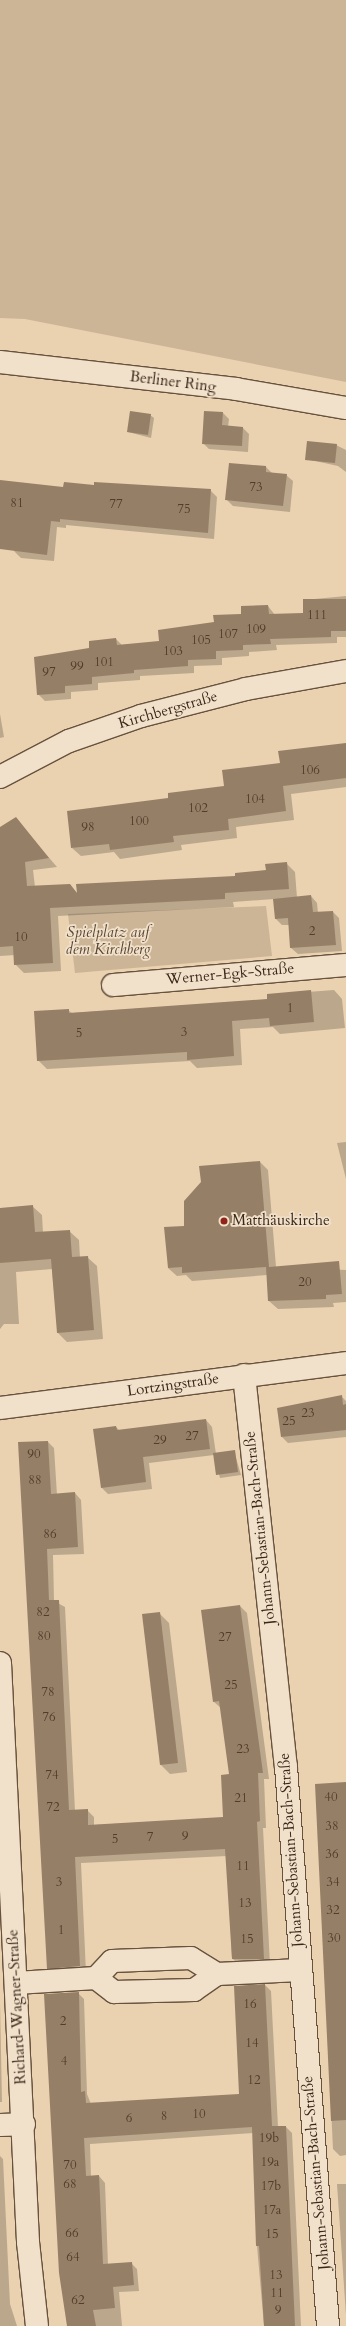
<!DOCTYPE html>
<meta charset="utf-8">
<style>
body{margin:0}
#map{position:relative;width:346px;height:2326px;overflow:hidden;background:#ead1af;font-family:Cardo,serif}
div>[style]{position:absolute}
.green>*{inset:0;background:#ccb496}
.shadow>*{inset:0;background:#0003}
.building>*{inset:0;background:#967f67}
.roads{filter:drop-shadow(1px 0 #67523e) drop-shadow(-1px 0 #67523e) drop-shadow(0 1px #67523e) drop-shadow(0 -1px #67523e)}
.minor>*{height:22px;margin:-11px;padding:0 11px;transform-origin:11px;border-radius:11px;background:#f1e1cb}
.tertiary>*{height:22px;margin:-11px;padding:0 11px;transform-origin:11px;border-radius:11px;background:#f1e1cb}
.dots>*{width:11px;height:11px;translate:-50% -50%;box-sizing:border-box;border:2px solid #f1e1cb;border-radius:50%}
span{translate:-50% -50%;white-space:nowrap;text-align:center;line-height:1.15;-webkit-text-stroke:3.5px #f1e1cb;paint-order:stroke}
.number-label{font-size:13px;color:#523d2c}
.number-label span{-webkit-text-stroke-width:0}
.street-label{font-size:15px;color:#3b2719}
.park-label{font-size:15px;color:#584332;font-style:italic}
.poi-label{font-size:15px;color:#3b2719}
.left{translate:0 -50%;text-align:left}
</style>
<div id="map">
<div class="green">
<i style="clip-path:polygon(0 0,346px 0,346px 382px,25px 319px,0 318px)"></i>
<i style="clip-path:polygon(266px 906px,272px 956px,75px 973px,68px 914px)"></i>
</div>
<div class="shadow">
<i style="clip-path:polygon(223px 413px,229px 419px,228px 427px,243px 428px,249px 434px,248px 452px,209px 449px,203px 443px)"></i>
<i style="clip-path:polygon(150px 415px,154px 418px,151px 438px,128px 432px)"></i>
<i style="clip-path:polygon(336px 445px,346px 450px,346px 472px,338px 466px,306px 459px)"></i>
<i style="clip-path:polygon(266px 467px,272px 473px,286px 475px,293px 481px,290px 512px,233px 506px,226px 499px)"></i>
<i style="clip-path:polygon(0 481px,64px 488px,210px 490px,217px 497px,214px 539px,66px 525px,66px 528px,57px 527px,54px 561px,21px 558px,14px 551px,17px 525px,0 523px)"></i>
<i style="clip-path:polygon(346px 596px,346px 637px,337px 637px,337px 643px,276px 645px,277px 650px,249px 652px,249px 656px,222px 658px,222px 665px,194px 666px,194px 673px,140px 676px,140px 680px,98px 683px,98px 690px,71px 692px,71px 699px,45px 701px,38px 694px,90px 649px,116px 639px,122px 645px,160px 642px,268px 606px,275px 615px,304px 614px,304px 600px)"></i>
<i style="clip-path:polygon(0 714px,4px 737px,0 738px)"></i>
<i style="clip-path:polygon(346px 770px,346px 787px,291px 794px,294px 820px,236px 827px,237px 838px,181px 845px,182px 850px,120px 859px,114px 852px,81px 856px,72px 848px,170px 799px)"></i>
<i style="clip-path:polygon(15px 818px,57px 867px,33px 870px,35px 887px,69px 885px,78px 894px,236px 877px,267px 871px,286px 863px,295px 872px,297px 898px,311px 896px,317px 903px,318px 913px,333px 912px,339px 918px,342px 951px,298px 954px,291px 948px,289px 925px,282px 925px,276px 919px,274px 899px,233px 902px,234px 907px,58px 916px,61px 971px,24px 973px,15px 964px,15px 955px,0 956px,0 828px)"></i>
<i style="clip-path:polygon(334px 990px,342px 999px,345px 1028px,280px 1034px,273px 1027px,240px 1029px,242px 1065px,197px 1068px,190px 1061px,47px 1069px,38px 1060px,68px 1010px,72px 1013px,269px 1000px,268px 995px)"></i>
<i style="clip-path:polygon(346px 1142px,346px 1179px,337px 1143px)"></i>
<i style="clip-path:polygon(260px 1162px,268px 1170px,276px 1267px,346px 1270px,346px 1302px,333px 1303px,334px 1307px,278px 1309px,269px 1301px,267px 1275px,192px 1281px,186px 1275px,177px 1276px,168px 1268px,185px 1227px)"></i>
<i style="clip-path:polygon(32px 1206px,42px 1215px,43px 1233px,69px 1231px,79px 1240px,80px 1258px,87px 1257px,97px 1266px,103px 1339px,67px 1342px,58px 1333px,52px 1269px,16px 1272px,19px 1324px,4px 1324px,0 1329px,0 1209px)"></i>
<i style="clip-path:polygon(342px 1397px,346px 1401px,346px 1437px,288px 1443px,282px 1437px)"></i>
<i style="clip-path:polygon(206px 1420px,212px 1427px,216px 1454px,234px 1451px,241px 1475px,220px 1478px,214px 1455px,149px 1463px,152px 1489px,108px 1494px,102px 1488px,116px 1427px,120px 1431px)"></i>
<i style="clip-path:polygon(48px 1442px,54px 1448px,57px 1495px,75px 1493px,81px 1500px,84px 1554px,53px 1555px,54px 1601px,65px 1607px,75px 1811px,87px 1810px,94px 1817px,94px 1825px,224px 1818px,230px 1775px,221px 1708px,214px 1702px,240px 1606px,247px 1613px,269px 1779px,264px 1779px,266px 1828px,263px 1828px,270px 1965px,239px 1965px,232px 1958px,227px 1856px,81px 1863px,86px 1973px,54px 1975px,48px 1968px,19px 1443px)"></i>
<i style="clip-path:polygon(159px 1613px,169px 1623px,187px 1772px,170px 1774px,161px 1765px)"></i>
<i style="clip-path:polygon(346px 1783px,346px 2155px,340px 2156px,333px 2149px,316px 1785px)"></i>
<i style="clip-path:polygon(265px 1985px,271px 1991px,278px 2127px,286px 2127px,292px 2133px,301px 2326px,264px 2326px,257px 2246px,253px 2133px,90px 2144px,91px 2177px,99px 2176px,105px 2183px,108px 2265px,131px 2263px,137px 2269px,139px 2291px,119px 2292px,122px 2326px,70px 2326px,78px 1993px,84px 1999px,87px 2094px,91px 2104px,240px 2095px)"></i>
<i style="clip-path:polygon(0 2003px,2px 2102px,0 2102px)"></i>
<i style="clip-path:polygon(0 2156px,3px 2159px,10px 2304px,17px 2326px,0 2326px)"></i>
<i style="clip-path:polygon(337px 2184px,346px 2184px,346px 2315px)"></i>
</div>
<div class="building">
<i style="clip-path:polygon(130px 411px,151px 414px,148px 435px,127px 432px)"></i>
<i style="clip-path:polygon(204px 411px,223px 412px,222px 425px,243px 427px,242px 446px,202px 444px)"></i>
<i style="clip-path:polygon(307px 441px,337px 444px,335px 463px,305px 460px)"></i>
<i style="clip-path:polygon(229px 463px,266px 466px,266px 472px,287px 474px,283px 506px,225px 500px)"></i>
<i style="clip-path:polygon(0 480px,63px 487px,64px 482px,94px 485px,94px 482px,211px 489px,208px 533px,60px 519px,60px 522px,51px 521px,47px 555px,0 549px)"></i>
<i style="clip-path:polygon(303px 599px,346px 599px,346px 631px,331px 631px,331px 637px,270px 639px,271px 644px,243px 645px,243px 650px,216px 651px,216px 659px,188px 660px,188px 666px,134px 670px,134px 673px,92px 677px,92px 684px,65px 686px,65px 693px,37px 695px,34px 657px,89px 648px,89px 641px,116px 638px,117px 645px,159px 641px,158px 630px,214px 622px,213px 615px,241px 614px,241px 606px,268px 605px,269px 614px,303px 613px)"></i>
<i style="clip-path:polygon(346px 743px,346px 778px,283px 786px,286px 811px,228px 819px,229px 830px,173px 836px,174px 842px,110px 850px,109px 844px,71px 848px,67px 811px,168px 798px,168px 793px,224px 786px,222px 770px,280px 763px,278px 751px)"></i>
<i style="clip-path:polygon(16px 817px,49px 858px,25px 862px,27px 886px,70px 884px,77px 893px,76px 884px,235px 876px,235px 873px,266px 870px,265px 864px,287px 862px,289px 889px,225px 893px,225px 899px,50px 908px,53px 963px,14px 965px,13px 946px,0 947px,0 827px)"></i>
<i style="clip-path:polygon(311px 895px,313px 912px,333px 911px,336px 945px,290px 948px,288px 918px,275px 919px,273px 899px)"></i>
<i style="clip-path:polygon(311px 990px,314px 1022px,270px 1026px,269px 1018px,232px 1021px,234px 1056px,187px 1060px,187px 1052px,37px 1061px,34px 1011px,69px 1009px,69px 1013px,267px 999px,267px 994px)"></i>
<i style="clip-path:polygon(260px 1161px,269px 1267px,339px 1261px,342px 1294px,326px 1295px,326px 1299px,268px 1301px,266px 1267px,182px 1273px,182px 1267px,168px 1268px,164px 1227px,184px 1226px,184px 1201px,201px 1182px,199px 1166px)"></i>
<i style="clip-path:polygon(33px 1205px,35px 1232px,70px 1230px,72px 1257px,88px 1256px,94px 1330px,57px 1333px,51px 1259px,0 1263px,0 1208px)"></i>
<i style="clip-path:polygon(342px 1395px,343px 1405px,346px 1404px,346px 1430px,281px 1437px,277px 1408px)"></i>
<i style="clip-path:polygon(206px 1419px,210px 1449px,143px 1457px,146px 1482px,101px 1488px,93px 1429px,116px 1426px,117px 1430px)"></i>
<i style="clip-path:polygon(48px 1441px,51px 1494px,75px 1492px,78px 1547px,47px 1549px,49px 1600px,59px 1600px,69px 1810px,88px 1809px,88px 1825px,223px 1817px,221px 1775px,229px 1774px,219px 1701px,213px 1702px,201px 1610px,240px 1605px,263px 1773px,258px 1773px,260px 1821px,257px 1822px,264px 1959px,232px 1959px,225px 1849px,75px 1857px,80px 1966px,47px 1969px,18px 1442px)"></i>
<i style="clip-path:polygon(235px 1450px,238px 1472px,216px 1475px,213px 1453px)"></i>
<i style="clip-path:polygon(160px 1612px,178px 1763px,160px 1765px,142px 1614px)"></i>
<i style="clip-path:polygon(346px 1782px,346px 2120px,331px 2121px,315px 1784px)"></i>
<i style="clip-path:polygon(265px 1984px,272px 2126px,286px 2126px,295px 2326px,264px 2326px,259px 2246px,256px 2246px,252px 2127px,84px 2138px,86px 2176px,99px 2175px,103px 2264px,132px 2262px,134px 2285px,113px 2287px,115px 2308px,93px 2310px,96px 2326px,67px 2326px,59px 2273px,44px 1994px,79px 1992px,81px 2092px,85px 2091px,86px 2103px,239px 2094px,234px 1986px)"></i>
</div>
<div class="roads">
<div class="minor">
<i style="left:0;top:777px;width:78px;rotate:-27.6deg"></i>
<i style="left:69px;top:741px;width:76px;rotate:-19.1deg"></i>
<i style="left:141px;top:716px;width:108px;rotate:-14.4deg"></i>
<i style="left:246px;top:689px;width:102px;rotate:-10.2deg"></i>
<i style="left:113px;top:985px;width:234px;rotate:-4.9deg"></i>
<i style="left:244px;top:1375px;width:394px;rotate:83.9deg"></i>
<i style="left:286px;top:1767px;width:561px;rotate:85.7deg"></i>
<i style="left:0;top:1408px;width:349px;rotate:-7.4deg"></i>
<i style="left:0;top:1663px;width:580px;rotate:87.23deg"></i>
<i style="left:28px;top:2242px;width:84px;rotate:83.9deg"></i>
<i style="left:96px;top:1978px;width:23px;rotate:-47deg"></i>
<i style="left:112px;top:1961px;width:79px;rotate:-2.2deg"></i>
<i style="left:191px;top:1958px;width:31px;rotate:32deg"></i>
<i style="left:16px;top:1983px;width:80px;rotate:-3.6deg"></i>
<i style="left:96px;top:1978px;width:23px;rotate:38deg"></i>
<i style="left:114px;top:1992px;width:80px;rotate:-1.4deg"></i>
<i style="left:194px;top:1990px;width:28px;rotate:-35deg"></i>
<i style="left:217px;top:1974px;width:83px;rotate:-2.8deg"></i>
<i style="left:0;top:2125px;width:24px;rotate:-2deg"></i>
</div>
<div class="tertiary">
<i style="left:0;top:362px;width:238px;rotate:6.5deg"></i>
<i style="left:236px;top:389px;width:112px;rotate:9.8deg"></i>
</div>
</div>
<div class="dots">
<i style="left:224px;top:1221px;background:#8f2418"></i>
</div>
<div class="number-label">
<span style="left:256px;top:487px">73</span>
<span style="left:17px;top:503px">81</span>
<span style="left:116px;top:504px">77</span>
<span style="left:184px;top:509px">75</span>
<span style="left:317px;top:615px">111</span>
<span style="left:256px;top:629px">109</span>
<span style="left:228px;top:634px">107</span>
<span style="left:201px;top:640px">105</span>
<span style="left:173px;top:651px">103</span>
<span style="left:104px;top:662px">101</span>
<span style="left:77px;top:666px">99</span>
<span style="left:49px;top:672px">97</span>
<span style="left:310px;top:770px">106</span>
<span style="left:255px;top:799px">104</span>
<span style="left:198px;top:808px">102</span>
<span style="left:139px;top:821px">100</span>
<span style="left:88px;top:827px">98</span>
<span style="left:312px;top:931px">2</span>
<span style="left:21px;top:937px">10</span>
<span style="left:290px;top:1008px">1</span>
<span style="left:184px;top:1032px">3</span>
<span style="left:79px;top:1033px">5</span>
<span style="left:305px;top:1282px">20</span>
<span style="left:308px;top:1413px">23</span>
<span style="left:289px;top:1421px">25</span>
<span style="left:192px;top:1436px">27</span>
<span style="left:160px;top:1440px">29</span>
<span style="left:34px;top:1454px">90</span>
<span style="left:35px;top:1480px">88</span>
<span style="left:50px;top:1534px">86</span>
<span style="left:43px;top:1612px">82</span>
<span style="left:44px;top:1636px">80</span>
<span style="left:225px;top:1637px">27</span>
<span style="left:231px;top:1685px">25</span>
<span style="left:48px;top:1692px">78</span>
<span style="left:49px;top:1717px">76</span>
<span style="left:243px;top:1749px">23</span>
<span style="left:52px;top:1775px">74</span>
<span style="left:331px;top:1797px">40</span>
<span style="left:241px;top:1798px">21</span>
<span style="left:53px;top:1807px">72</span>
<span style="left:332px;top:1826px">38</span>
<span style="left:185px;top:1836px">9</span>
<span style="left:150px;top:1837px">7</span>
<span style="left:115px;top:1839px">5</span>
<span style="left:332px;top:1854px">36</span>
<span style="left:243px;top:1866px">11</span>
<span style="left:59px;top:1882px">3</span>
<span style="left:333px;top:1882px">34</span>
<span style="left:245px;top:1903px">13</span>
<span style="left:333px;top:1910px">32</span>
<span style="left:61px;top:1930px">1</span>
<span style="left:334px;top:1938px">30</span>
<span style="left:247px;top:1939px">15</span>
<span style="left:250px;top:2004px">16</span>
<span style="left:63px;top:2021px">2</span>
<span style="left:252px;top:2043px">14</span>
<span style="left:64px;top:2061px">4</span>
<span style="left:254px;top:2080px">12</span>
<span style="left:199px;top:2114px">10</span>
<span style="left:164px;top:2116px">8</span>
<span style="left:129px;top:2118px">6</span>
<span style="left:269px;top:2138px">19b</span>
<span style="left:270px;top:2162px">19a</span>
<span style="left:70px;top:2165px">70</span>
<span style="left:70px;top:2184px">68</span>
<span style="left:271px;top:2186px">17b</span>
<span style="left:272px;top:2210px">17a</span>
<span style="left:72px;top:2233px">66</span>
<span style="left:272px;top:2234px">15</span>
<span style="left:73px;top:2257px">64</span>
<span style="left:276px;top:2275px">13</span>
<span style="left:277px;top:2293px">11</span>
<span style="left:78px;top:2300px">62</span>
<span style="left:278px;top:2310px">9</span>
</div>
<div class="street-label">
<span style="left:173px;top:382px;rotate:7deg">Berliner Ring</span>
<span style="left:168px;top:710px;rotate:-16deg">Kirchbergstraße</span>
<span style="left:230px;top:974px;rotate:-5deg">Werner-Egk-Straße</span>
<span style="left:173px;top:1385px;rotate:-8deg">Lortzingstraße</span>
<span style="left:260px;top:1528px;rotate:-96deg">Johann-Sebastian-Bach-Straße</span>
<span style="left:291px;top:1850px;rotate:-94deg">Johann-Sebastian-Bach-Straße</span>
<span style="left:17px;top:2007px;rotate:-93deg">Richard-Wagner-Straße</span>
<span style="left:316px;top:2173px;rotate:-95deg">Johann-Sebastian-Bach-Straße</span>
</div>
<div class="park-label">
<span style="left:108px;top:941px">Spielplatz auf<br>dem Kirchberg</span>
</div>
<div class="poi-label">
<span class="left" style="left:232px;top:1221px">Matthäuskirche</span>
</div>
</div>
